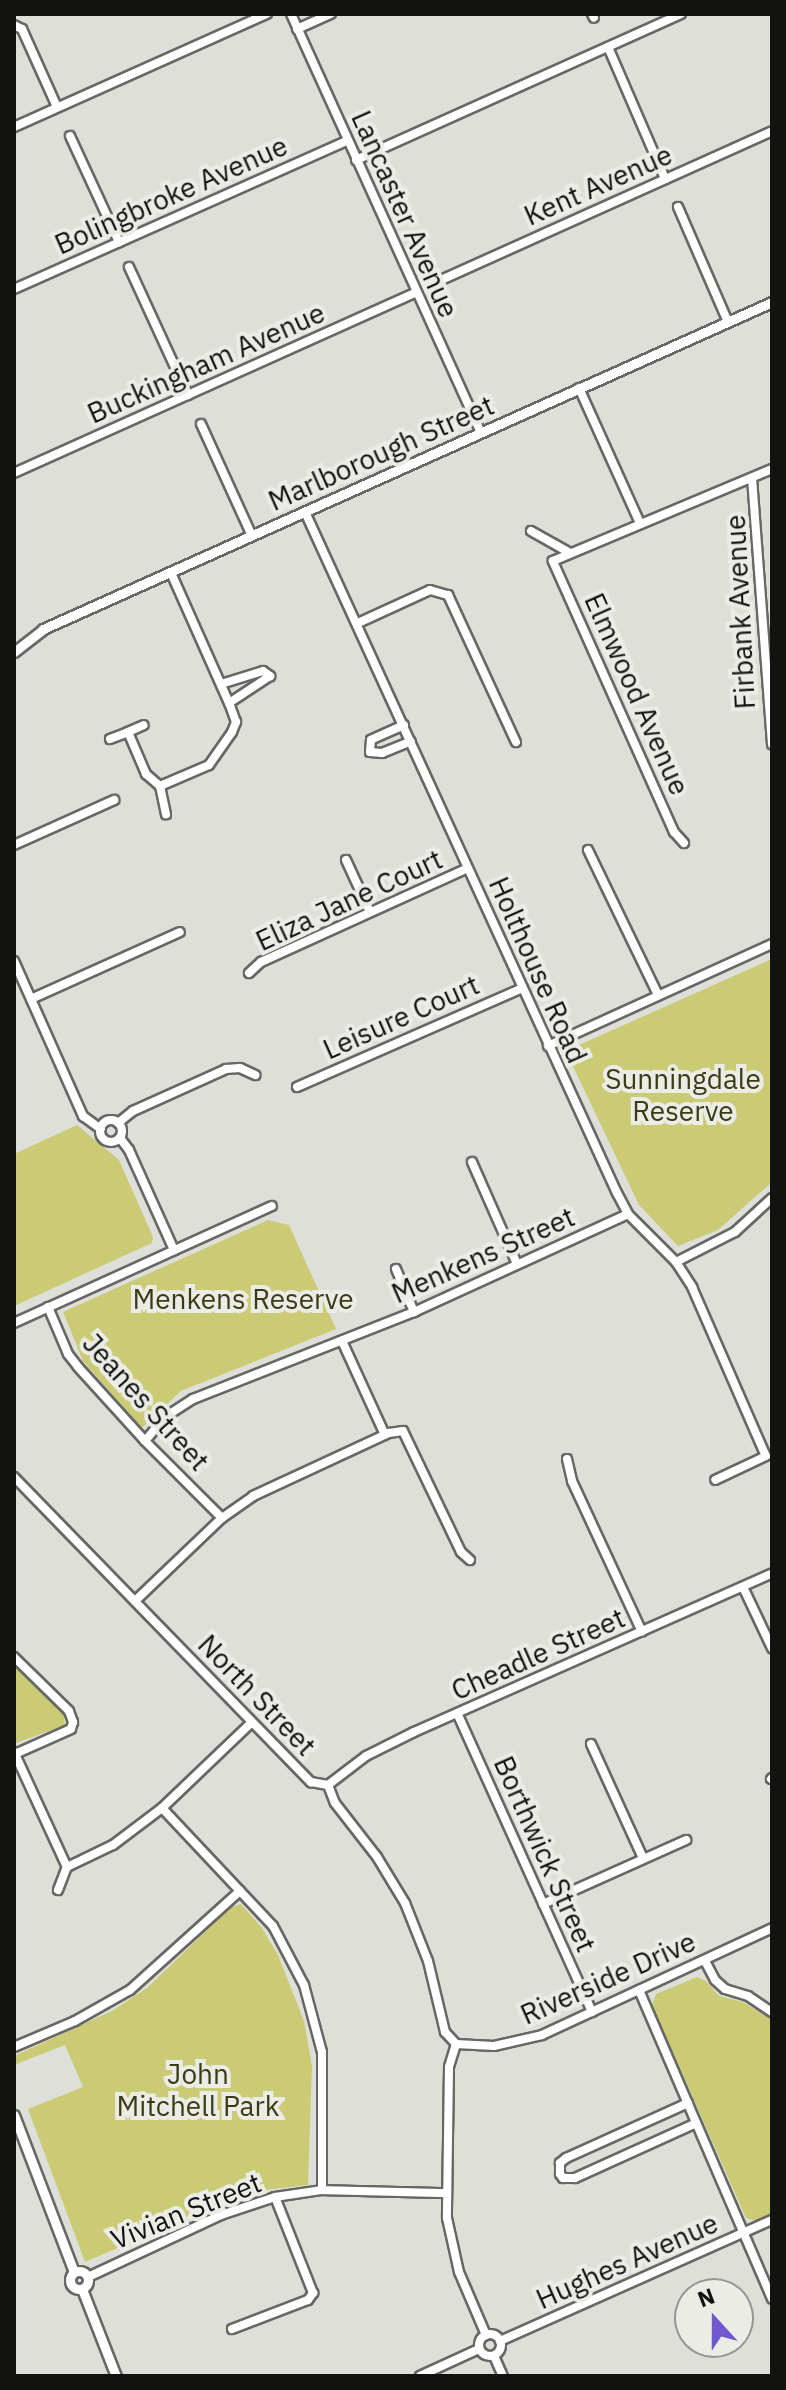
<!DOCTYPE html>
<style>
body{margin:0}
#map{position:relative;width:786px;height:2390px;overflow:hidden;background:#dfdfda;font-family:"IBM Plex Sans",sans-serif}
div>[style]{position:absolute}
.green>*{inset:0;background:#cacb74}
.roads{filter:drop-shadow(2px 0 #676763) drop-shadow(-2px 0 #676763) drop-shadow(0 2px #676763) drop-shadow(0 -2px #676763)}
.minor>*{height:8px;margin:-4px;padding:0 4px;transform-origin:4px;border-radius:4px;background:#fff}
.minor>.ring{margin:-4px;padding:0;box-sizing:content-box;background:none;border:8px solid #fff;border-radius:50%}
.tertiary>*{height:9px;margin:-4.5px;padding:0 4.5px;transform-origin:4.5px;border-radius:4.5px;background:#fff}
.tertiary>.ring{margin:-4.5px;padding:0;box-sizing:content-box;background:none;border:9px solid #fff;border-radius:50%}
span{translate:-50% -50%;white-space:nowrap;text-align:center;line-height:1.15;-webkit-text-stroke:8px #ecece7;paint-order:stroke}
.street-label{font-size:28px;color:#121211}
.park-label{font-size:28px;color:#3b3b14}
.frame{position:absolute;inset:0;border:16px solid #121211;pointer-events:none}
.north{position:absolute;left:674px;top:2278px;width:80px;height:80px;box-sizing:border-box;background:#ecece7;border:2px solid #959591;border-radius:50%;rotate:339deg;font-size:22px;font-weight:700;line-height:32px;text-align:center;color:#121211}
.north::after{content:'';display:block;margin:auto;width:28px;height:36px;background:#7158d1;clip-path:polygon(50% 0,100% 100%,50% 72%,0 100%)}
</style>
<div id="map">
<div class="green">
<i style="clip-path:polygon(772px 959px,772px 1182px,718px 1230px,678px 1246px,639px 1205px,570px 1060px,570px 1049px)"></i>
<i style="clip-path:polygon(77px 1125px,119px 1160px,153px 1237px,152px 1243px,14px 1306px,14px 1154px)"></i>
<i style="clip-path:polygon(268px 1220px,289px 1225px,336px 1329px,181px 1391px,142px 1428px,83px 1361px,63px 1312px)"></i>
<i style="clip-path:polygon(14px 1663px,64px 1715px,65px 1725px,16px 1743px)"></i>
<i style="clip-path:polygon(241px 1904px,262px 1928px,278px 1955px,304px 2021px,312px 2066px,308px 2185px,248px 2192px,85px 2262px,28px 2109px,83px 2087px,65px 2045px,14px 2065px,14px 2056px,112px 2011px,147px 1988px,230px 1908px)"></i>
<i style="clip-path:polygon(697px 1977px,706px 1981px,719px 1996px,743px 2002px,772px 2020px,772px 2215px,756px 2221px,746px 2218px,652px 2005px,656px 1994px)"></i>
</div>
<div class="roads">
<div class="minor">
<i style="left:291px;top:14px;width:459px;rotate:65.6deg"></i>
<i style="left:592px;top:14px;width:4px;rotate:63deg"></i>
<i style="left:14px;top:25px;width:9px;rotate:27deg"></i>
<i style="left:22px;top:29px;width:85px;rotate:65.8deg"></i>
<i style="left:297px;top:29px;width:37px;rotate:-24deg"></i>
<i style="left:608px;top:47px;width:144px;rotate:66.6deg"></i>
<i style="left:14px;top:127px;width:277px;rotate:-24.1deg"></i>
<i style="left:70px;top:136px;width:117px;rotate:65.2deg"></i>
<i style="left:356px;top:160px;width:356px;rotate:-24.2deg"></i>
<i style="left:678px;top:207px;width:125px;rotate:66.5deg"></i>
<i style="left:129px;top:267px;width:141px;rotate:65.3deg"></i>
<i style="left:441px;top:280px;width:363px;rotate:-24.2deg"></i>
<i style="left:14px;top:289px;width:364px;rotate:-24deg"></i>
<i style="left:579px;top:388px;width:148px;rotate:65.7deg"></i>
<i style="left:201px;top:424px;width:123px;rotate:65.5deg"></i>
<i style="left:14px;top:473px;width:441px;rotate:-24.2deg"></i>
<i style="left:752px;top:478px;width:267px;rotate:85.7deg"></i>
<i style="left:305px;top:512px;width:749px;rotate:65.39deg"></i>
<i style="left:617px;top:1193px;width:24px;rotate:62deg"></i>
<i style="left:628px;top:1214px;width:68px;rotate:45deg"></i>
<i style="left:676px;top:1262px;width:30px;rotate:57deg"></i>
<i style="left:692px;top:1287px;width:184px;rotate:66.4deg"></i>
<i style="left:766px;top:1456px;width:56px;rotate:154.8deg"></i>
<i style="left:531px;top:531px;width:45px;rotate:29.4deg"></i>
<i style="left:358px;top:623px;width:79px;rotate:-24.6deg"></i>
<i style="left:430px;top:590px;width:19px;rotate:16deg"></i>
<i style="left:448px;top:595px;width:162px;rotate:65.2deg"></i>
<i style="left:221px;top:684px;width:44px;rotate:-17.2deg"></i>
<i style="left:263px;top:671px;width:9px;rotate:36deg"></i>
<i style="left:270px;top:676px;width:49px;rotate:146.6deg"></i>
<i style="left:404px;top:725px;width:36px;rotate:156deg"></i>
<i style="left:371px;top:740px;width:12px;rotate:95deg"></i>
<i style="left:370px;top:752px;width:12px;rotate:5deg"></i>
<i style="left:382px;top:753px;width:31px;rotate:-22deg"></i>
<i style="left:128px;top:732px;width:17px;rotate:-24deg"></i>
<i style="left:110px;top:739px;width:19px;rotate:-21deg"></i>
<i style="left:128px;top:732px;width:46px;rotate:66.8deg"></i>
<i style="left:146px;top:774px;width:18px;rotate:41deg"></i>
<i style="left:160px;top:786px;width:53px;rotate:-23.2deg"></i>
<i style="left:209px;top:765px;width:40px;rotate:-55.1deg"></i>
<i style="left:232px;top:732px;width:11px;rotate:-68deg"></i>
<i style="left:236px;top:722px;width:20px;rotate:-110deg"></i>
<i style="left:229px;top:703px;width:142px;rotate:-114deg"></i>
<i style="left:160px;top:786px;width:29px;rotate:78deg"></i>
<i style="left:684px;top:843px;width:15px;rotate:-132deg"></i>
<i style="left:674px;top:832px;width:297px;rotate:-114.1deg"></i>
<i style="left:553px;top:561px;width:238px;rotate:-22.8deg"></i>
<i style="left:14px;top:845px;width:110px;rotate:-24.2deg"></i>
<i style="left:588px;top:850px;width:161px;rotate:64.2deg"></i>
<i style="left:346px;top:860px;width:57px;rotate:65.2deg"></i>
<i style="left:14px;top:961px;width:170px;rotate:66deg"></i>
<i style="left:83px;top:1116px;width:22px;rotate:36deg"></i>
<i style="left:249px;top:973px;width:16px;rotate:-43deg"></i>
<i style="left:261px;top:962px;width:227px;rotate:-24.4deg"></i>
<i style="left:31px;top:999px;width:163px;rotate:-24.2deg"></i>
<i style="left:548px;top:1046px;width:246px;rotate:-24.5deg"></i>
<i style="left:297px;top:1087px;width:246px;rotate:-23.7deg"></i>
<i class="ring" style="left:100px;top:1120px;width:14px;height:14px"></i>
<i style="left:118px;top:1123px;width:19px;rotate:-39deg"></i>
<i style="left:133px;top:1111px;width:102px;rotate:-24.3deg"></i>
<i style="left:226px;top:1069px;width:14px;rotate:-4deg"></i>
<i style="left:240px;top:1068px;width:17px;rotate:25deg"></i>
<i style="left:120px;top:1138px;width:15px;rotate:53deg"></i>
<i style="left:129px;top:1150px;width:110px;rotate:65.8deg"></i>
<i style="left:472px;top:1162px;width:111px;rotate:66.2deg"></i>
<i style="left:676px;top:1262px;width:66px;rotate:-27deg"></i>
<i style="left:735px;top:1232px;width:50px;rotate:-42.6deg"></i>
<i style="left:396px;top:1269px;width:47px;rotate:67.3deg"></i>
<i style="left:48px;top:1307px;width:51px;rotate:66.9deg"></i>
<i style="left:68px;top:1354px;width:16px;rotate:52deg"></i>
<i style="left:78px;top:1367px;width:100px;rotate:47.8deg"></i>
<i style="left:145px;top:1441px;width:109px;rotate:45deg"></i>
<i style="left:14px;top:1323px;width:283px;rotate:-24.4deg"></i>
<i style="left:342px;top:1341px;width:103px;rotate:65.4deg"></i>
<i style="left:145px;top:1441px;width:31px;rotate:-50deg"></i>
<i style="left:165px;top:1417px;width:33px;rotate:-33deg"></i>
<i style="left:193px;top:1399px;width:238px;rotate:-21.5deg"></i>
<i style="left:414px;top:1312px;width:235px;rotate:-24.6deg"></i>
<i style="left:567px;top:1459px;width:23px;rotate:77deg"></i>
<i style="left:572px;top:1481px;width:166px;rotate:65.1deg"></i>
<i style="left:14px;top:1477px;width:426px;rotate:45.8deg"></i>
<i style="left:311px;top:1782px;width:17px;rotate:10deg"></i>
<i style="left:743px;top:1587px;width:68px;rotate:64.6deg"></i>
<i style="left:135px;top:1601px;width:120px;rotate:-43.7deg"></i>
<i style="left:222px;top:1518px;width:38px;rotate:-35deg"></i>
<i style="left:253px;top:1496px;width:150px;rotate:-24.9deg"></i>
<i style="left:389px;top:1433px;width:14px;rotate:-8deg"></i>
<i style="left:403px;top:1431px;width:134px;rotate:64.4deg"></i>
<i style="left:461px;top:1552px;width:12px;rotate:42deg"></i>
<i style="left:14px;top:1657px;width:77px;rotate:44.5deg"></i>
<i style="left:69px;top:1711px;width:12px;rotate:70deg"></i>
<i style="left:73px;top:1722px;width:7px;rotate:106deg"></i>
<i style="left:71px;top:1729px;width:61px;rotate:155.9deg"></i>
<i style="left:458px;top:1715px;width:326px;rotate:65.7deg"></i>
<i style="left:591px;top:1744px;width:125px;rotate:65.5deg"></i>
<i style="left:14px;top:1752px;width:127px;rotate:65.3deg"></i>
<i style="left:771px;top:1779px;width:1px;rotate:-45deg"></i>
<i style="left:328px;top:1785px;width:48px;rotate:-37.3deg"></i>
<i style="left:366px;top:1756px;width:54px;rotate:-26.6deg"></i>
<i style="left:414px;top:1732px;width:392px;rotate:-23.9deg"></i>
<i style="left:328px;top:1785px;width:19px;rotate:69deg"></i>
<i style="left:335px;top:1803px;width:68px;rotate:52.1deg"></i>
<i style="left:377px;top:1857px;width:54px;rotate:58.7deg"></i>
<i style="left:405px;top:1903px;width:62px;rotate:68.4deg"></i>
<i style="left:428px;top:1961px;width:73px;rotate:76.5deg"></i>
<i style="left:445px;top:2032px;width:16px;rotate:47deg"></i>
<i style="left:162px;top:1808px;width:162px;rotate:46.8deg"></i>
<i style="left:273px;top:1926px;width:67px;rotate:62.3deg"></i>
<i style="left:304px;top:1985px;width:69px;rotate:75deg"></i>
<i style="left:322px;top:2052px;width:138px;rotate:90deg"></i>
<i style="left:67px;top:1867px;width:51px;rotate:-25.6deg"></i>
<i style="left:113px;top:1845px;width:61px;rotate:-37.1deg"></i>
<i style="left:162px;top:1808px;width:124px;rotate:-43.7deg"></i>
<i style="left:58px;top:1890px;width:25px;rotate:-69deg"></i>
<i style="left:543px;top:1904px;width:157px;rotate:-24.1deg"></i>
<i style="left:705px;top:1961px;width:21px;rotate:62deg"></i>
<i style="left:715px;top:1980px;width:13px;rotate:42deg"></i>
<i style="left:725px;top:1989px;width:24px;rotate:17deg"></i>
<i style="left:748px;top:1996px;width:29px;rotate:34deg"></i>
<i style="left:639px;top:1990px;width:336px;rotate:66.7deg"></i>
<i style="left:456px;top:2044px;width:38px;rotate:3deg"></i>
<i style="left:494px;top:2046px;width:49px;rotate:-12.9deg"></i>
<i style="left:542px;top:2035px;width:254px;rotate:-24.9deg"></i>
<i style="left:456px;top:2044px;width:24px;rotate:107deg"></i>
<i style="left:449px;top:2067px;width:151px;rotate:90.8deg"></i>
<i style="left:447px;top:2218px;width:55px;rotate:77.5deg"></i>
<i style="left:459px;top:2272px;width:69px;rotate:66.8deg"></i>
<i style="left:14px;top:2047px;width:66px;rotate:-23.1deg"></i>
<i style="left:75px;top:2021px;width:63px;rotate:-29.4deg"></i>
<i style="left:130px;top:1990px;width:148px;rotate:-42deg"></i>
<i style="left:688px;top:2103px;width:134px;rotate:155.7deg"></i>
<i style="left:566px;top:2158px;width:8px;rotate:140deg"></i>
<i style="left:560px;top:2163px;width:11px;rotate:90deg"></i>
<i style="left:560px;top:2174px;width:5px;rotate:53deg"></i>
<i style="left:563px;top:2178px;width:12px"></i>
<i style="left:575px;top:2178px;width:133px;rotate:-24.4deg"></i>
<i style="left:88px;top:2277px;width:147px;rotate:-25deg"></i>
<i style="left:221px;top:2215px;width:57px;rotate:-18.4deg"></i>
<i style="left:275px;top:2197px;width:48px;rotate:-8.5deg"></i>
<i style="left:322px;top:2190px;width:124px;rotate:1.4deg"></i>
<i style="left:232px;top:2329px;width:81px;rotate:-20.9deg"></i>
<i style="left:308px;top:2300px;width:9px;rotate:-54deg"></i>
<i style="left:313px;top:2293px;width:103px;rotate:-111.6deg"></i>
<i class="ring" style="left:479px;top:2334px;width:14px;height:14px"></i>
<i style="left:500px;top:2341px;width:298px;rotate:-24deg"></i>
<i style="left:494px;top:2356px;width:22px;rotate:66deg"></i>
<i style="left:420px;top:2376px;width:65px;rotate:-24.6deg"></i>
</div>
<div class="tertiary">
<i style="left:14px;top:652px;width:37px;rotate:-38deg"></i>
<i style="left:43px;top:629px;width:799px;rotate:-24.16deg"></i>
<i style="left:14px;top:2115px;width:168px;rotate:69.1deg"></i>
<i class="ring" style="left:70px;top:2271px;width:9px;height:9px"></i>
<i style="left:82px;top:2289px;width:93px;rotate:68.7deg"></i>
</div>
</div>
<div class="street-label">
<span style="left:598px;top:185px;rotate:-24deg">Kent Avenue</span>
<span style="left:171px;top:195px;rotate:-24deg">Bolingbroke Avenue</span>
<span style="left:405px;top:214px;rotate:66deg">Lancaster Avenue</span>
<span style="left:206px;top:363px;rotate:-24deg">Buckingham Avenue</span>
<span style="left:381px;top:453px;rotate:-24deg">Marlborough Street</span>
<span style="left:740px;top:612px;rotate:-93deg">Firbank Avenue</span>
<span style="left:637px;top:694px;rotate:66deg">Elmwood Avenue</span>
<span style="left:349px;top:900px;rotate:-25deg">Eliza Jane Court</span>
<span style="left:538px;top:970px;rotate:66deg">Holthouse Road</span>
<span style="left:401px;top:1017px;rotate:-24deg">Leisure Court</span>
<span style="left:483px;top:1255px;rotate:-24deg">Menkens Street</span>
<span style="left:146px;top:1402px;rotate:48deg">Jeanes Street</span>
<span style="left:538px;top:1654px;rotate:-24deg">Cheadle Street</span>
<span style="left:257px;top:1695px;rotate:46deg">North Street</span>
<span style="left:545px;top:1854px;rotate:66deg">Borthwick Street</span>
<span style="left:608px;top:1978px;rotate:-24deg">Riverside Drive</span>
<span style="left:186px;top:2211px;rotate:-22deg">Vivian Street</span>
<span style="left:627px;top:2261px;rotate:-24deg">Hughes Avenue</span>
</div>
<div class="park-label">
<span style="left:683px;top:1095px">Sunningdale<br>Reserve</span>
<span style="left:243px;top:1299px">Menkens Reserve</span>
<span style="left:198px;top:2090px">John<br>Mitchell Park</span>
</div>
<div class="frame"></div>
<div class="north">N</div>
</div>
